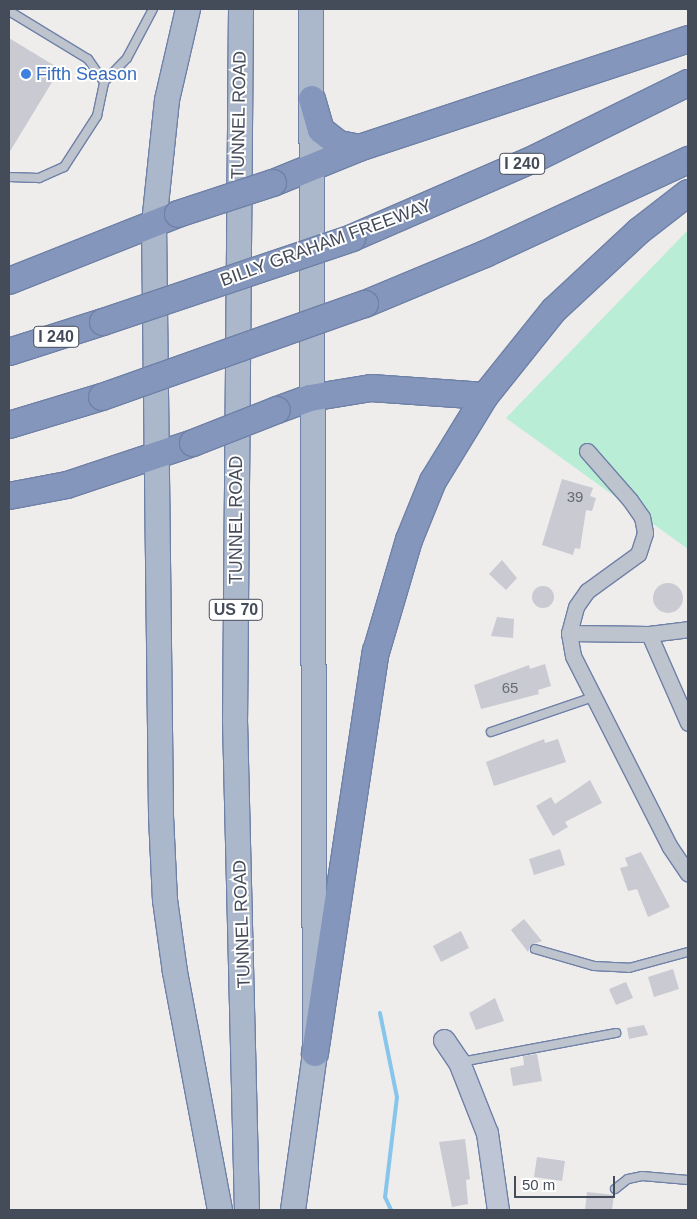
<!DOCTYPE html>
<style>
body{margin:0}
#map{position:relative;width:697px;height:1219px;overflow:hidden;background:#efecec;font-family:Helvetica,sans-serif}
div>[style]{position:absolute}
.green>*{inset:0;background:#b9edd5}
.stream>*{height:4px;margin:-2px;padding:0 2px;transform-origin:2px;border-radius:2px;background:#87c6ea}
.building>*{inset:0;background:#c9cad2}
.round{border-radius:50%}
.roads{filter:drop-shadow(1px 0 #6f81a7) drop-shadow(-1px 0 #6f81a7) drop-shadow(0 1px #6f81a7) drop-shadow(0 -1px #6f81a7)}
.lane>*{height:8px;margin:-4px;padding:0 4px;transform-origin:4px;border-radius:4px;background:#bdc4ce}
.street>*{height:15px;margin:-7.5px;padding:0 7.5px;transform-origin:7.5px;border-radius:7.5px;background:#bdc4ce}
.secondary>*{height:21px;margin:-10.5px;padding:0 10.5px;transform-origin:10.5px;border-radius:10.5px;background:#bec6d5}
.primary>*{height:24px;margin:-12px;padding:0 12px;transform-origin:12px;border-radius:12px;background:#abb7cb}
.highway>*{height:26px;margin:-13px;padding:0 13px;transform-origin:13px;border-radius:13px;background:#8496bb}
.bridges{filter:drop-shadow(1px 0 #6f81a7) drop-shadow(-1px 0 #6f81a7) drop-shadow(0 1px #6f81a7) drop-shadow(0 -1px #6f81a7)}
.highway-bridge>*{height:26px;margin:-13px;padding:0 13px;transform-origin:13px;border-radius:13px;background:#8496bb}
.dots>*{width:14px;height:14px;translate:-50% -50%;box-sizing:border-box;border:2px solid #fff;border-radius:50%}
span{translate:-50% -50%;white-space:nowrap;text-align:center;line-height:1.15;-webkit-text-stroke:4px #fff;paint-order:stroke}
.number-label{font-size:15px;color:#666c77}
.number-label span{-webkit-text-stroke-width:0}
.shield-label span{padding:1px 4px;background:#fff;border:1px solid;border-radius:4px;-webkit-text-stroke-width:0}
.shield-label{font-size:16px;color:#454c59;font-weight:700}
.shop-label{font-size:18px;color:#366cbe}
.left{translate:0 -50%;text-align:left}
.street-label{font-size:18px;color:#454c59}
.frame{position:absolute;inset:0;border:10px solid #454c59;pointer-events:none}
.scale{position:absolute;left:514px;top:1176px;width:101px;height:22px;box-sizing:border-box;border:2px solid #454c59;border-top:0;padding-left:6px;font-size:15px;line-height:18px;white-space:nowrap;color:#454c59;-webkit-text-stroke:4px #fff;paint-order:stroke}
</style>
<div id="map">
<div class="green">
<i style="clip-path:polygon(688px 230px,688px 549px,506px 418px)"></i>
</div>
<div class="stream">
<i style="left:380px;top:1013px;width:86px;rotate:78.6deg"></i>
<i style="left:397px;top:1097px;width:101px;rotate:96.8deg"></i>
<i style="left:385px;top:1197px;width:14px;rotate:65deg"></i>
</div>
<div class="building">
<i style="clip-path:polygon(9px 38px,60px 69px,9px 153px)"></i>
<i style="clip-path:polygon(562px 479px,593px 488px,590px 496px,596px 498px,592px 511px,586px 510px,580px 549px,575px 548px,573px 555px,542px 545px)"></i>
<i style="clip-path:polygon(502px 560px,517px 578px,506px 590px,489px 574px)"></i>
<i class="round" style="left:653px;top:583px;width:30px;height:30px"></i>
<i class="round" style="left:532px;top:586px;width:22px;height:22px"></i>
<i style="clip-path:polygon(497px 617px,514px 619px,513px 638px,491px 636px)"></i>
<i style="clip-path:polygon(545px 664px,551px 686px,538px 690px,539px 694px,481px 709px,474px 685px,529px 665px,530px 669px)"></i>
<i style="clip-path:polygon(544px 739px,545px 743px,558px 739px,566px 762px,494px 786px,486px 762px)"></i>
<i style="clip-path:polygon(590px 780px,602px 803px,565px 822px,568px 827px,553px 836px,536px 806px,551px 797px,555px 804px)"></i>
<i style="clip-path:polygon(560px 849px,565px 865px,534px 875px,529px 859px)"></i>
<i style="clip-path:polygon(641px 852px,670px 907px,648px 917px,637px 889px,628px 891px,620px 868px,628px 866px,625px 858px)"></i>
<i style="clip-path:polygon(524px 919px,542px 941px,531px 945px,528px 952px,511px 930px)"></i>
<i style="clip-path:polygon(461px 931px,469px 948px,441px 962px,433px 946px)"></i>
<i style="clip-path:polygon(673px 969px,679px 989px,654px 997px,648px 977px)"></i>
<i style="clip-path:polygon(626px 982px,633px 998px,616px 1005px,609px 989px)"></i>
<i style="clip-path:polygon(495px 998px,504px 1021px,476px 1030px,469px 1013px)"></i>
<i style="clip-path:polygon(644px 1025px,648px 1035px,629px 1039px,627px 1028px)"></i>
<i style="clip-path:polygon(537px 1054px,542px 1081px,513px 1086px,510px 1068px,524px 1065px,523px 1056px)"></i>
<i style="clip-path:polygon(465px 1139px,470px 1179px,466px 1180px,468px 1204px,452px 1207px,439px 1142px)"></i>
<i style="clip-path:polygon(537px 1157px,565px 1161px,562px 1181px,534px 1177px)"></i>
<i style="clip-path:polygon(587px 1192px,614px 1195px,612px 1210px,585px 1210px)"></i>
</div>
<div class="roads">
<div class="lane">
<i style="left:9px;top:11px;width:92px;rotate:31.3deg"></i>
<i style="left:88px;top:59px;width:28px;rotate:55deg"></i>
<i style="left:104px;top:82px;width:33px;rotate:-46deg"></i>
<i style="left:127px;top:58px;width:55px;rotate:-62deg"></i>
<i style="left:9px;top:177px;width:30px;rotate:2deg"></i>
<i style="left:39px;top:178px;width:27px;rotate:-24deg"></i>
<i style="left:64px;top:167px;width:61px;rotate:-57.1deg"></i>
<i style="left:97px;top:116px;width:35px;rotate:-78deg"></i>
<i style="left:491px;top:732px;width:108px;rotate:-18.9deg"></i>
<i style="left:535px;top:949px;width:61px;rotate:16.1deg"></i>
<i style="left:594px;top:966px;width:35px;rotate:3deg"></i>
<i style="left:629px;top:968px;width:61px;rotate:-15.2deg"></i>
<i style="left:461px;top:1062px;width:158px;rotate:-10.6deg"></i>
<i style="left:615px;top:1189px;width:16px;rotate:-38deg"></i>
<i style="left:628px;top:1179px;width:14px;rotate:-12deg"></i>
<i style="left:642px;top:1176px;width:46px;rotate:5deg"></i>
</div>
<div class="street">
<i style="left:587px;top:451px;width:65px;rotate:48.7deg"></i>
<i style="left:630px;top:500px;width:21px;rotate:55deg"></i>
<i style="left:642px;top:517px;width:16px;rotate:79deg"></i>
<i style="left:645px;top:533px;width:22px;rotate:108deg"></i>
<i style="left:638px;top:554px;width:63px;rotate:144deg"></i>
<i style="left:587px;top:591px;width:19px;rotate:125deg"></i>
<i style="left:576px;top:607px;width:27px;rotate:105deg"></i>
<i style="left:569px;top:633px;width:23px;rotate:80deg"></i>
<i style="left:573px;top:656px;width:214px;rotate:63.1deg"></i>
<i style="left:670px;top:847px;width:32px;rotate:56deg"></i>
<i style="left:569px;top:633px;width:80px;rotate:0.7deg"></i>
<i style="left:649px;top:634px;width:39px;rotate:-7deg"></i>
<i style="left:649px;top:634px;width:97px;rotate:66.3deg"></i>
</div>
<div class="secondary">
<i style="left:444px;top:1040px;width:27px;rotate:56deg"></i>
<i style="left:459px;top:1062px;width:76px;rotate:68.5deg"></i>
<i style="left:487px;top:1133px;width:78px;rotate:81.9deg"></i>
</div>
<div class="primary">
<i style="left:188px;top:9px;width:93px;rotate:103deg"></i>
<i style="left:167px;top:100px;width:124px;rotate:96deg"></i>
<i style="left:154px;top:223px;width:593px;rotate:89.32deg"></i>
<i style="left:161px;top:816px;width:84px;rotate:87.3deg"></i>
<i style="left:165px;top:900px;width:73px;rotate:82.1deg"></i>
<i style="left:175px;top:972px;width:242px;rotate:79.3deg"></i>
<i style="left:241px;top:9px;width:711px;rotate:90.48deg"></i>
<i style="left:235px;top:720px;width:490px;rotate:88.6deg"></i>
<i style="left:293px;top:1210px;width:159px;rotate:-82deg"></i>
<i style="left:315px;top:1053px;width:1044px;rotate:-90.22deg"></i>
</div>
<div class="highway">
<i style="left:312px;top:99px;width:32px;rotate:74deg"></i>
<i style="left:321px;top:130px;width:23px;rotate:38deg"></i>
<i style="left:339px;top:144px;width:20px;rotate:11deg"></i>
<i style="left:273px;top:183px;width:93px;rotate:-22.1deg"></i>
<i style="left:359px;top:148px;width:347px;rotate:-18.3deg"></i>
<i style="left:352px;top:238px;width:201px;rotate:-23.5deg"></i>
<i style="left:536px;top:158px;width:169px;rotate:-26.3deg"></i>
<i style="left:9px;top:281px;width:182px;rotate:-21.6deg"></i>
<i style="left:365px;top:304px;width:130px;rotate:-22.6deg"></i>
<i style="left:485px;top:254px;width:224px;rotate:-24.8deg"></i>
<i style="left:9px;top:352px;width:99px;rotate:-17.7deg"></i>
<i style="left:277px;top:410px;width:35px;rotate:-20deg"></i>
<i style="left:310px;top:398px;width:62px;rotate:-9.3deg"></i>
<i style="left:371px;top:388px;width:114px;rotate:4deg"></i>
<i style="left:9px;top:425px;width:97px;rotate:-16.8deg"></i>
<i style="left:9px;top:496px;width:59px;rotate:-10.7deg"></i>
<i style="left:67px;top:485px;width:133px;rotate:-18.4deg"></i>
<i style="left:315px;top:1053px;width:406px;rotate:-81.4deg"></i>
<i style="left:376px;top:652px;width:117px;rotate:-73.6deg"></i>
<i style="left:409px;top:540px;width:64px;rotate:-67.9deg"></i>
<i style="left:433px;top:481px;width:100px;rotate:-58.5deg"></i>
<i style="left:485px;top:396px;width:110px;rotate:-51.3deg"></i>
<i style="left:554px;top:310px;width:116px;rotate:-42.9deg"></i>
<i style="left:639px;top:231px;width:62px;rotate:-37.8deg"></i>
</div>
</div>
<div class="bridges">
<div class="highway-bridge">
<i style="left:178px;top:214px;width:100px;rotate:-18.1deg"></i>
<i style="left:103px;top:322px;width:263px;rotate:-18.6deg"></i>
<i style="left:102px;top:397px;width:279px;rotate:-19.5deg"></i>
<i style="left:193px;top:443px;width:90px;rotate:-21.4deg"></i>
</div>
</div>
<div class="dots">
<i style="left:26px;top:74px;background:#3f7fe0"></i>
</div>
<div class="number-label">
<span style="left:575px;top:497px">39</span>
<span style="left:510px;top:688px">65</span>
</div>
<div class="shield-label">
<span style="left:522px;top:164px">I 240</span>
<span style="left:56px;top:337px">I 240</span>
<span style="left:236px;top:610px">US 70</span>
</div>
<div class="shop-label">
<span class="left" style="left:36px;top:74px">Fifth Season</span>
</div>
<div class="street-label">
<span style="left:239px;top:115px;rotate:-89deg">TUNNEL ROAD</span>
<span style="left:326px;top:243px;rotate:-20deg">BILLY GRAHAM FREEWAY</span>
<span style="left:236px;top:520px;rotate:-90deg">TUNNEL ROAD</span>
<span style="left:242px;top:924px;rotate:-92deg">TUNNEL ROAD</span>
</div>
<div class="frame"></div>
<div class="scale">50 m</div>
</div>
